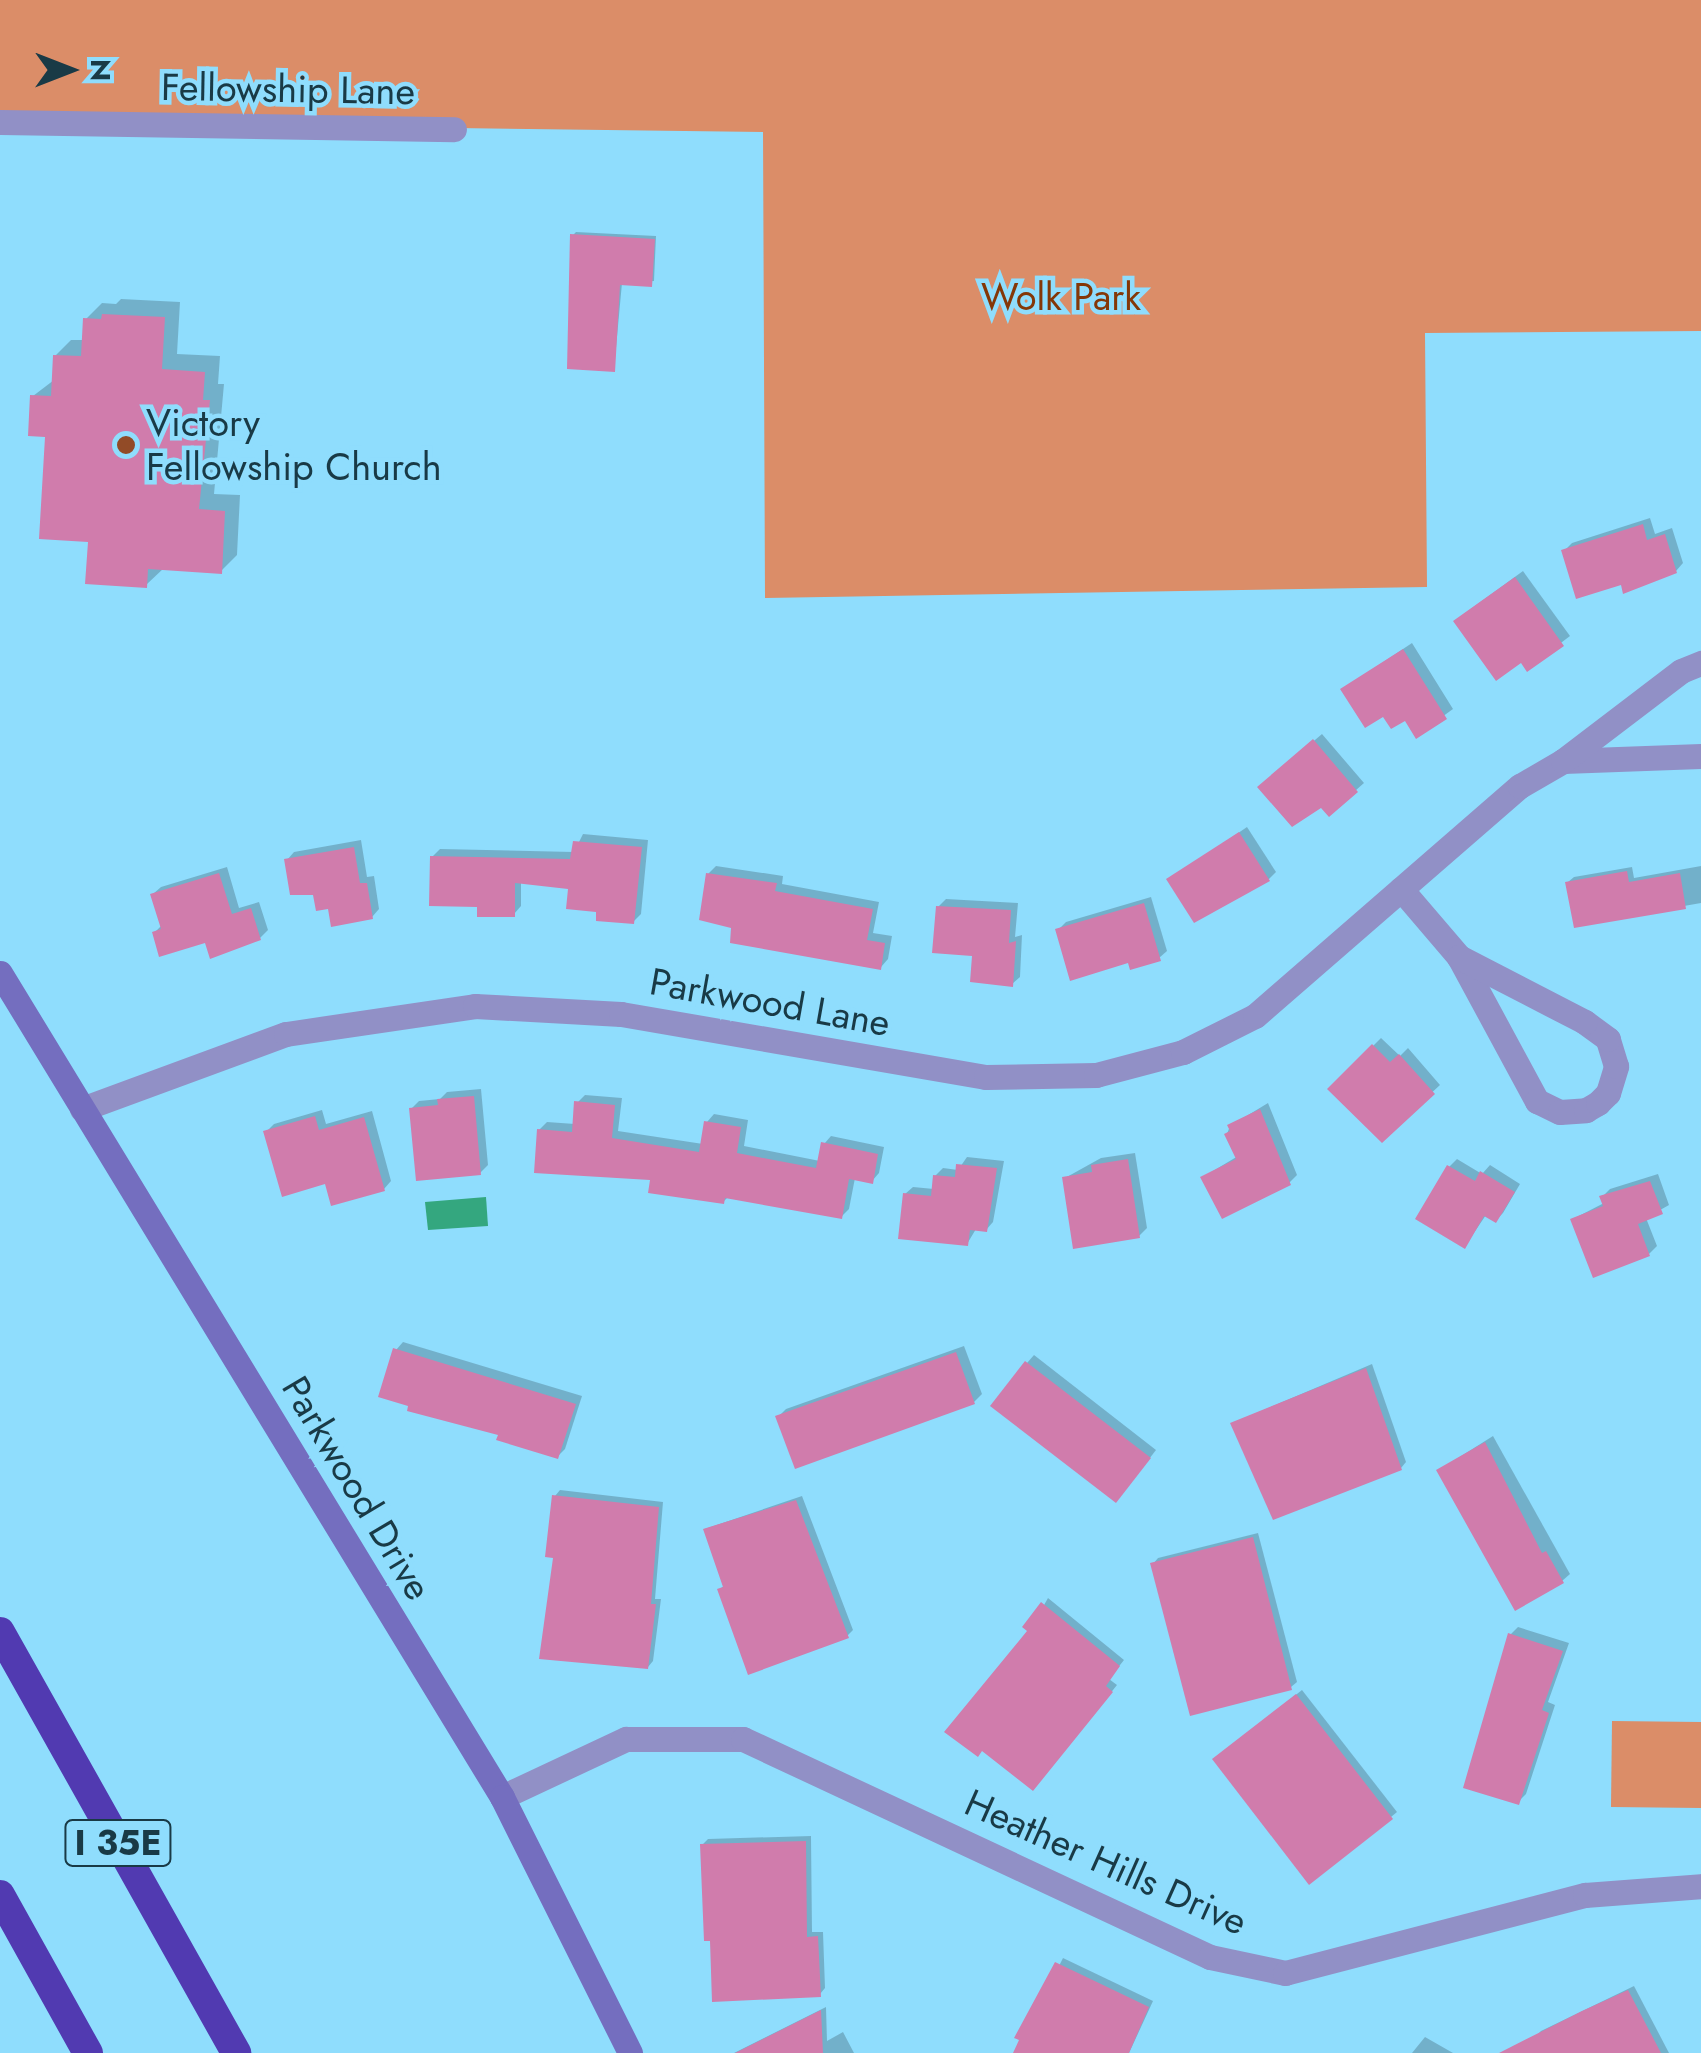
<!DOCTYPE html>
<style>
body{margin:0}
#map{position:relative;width:1701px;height:2053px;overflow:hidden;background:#8fddfd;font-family:Jost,sans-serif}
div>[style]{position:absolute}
.green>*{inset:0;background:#db8d68}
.water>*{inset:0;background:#34a77f}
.shadow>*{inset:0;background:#0003}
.building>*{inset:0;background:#d07cac}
.street>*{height:25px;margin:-12.5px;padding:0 12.5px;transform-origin:12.5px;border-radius:12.5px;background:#9190c6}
.secondary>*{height:25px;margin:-12.5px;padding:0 12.5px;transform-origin:12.5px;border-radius:12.5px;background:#746ebf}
.highway>*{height:30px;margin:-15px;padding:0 15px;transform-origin:15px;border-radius:15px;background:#513ab1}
.dots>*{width:28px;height:28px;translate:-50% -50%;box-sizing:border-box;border:5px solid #8fddfd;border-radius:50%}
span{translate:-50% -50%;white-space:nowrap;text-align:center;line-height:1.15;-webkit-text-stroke:9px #8fddfd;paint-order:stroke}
.shield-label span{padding:2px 8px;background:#8fddfd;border:2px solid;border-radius:8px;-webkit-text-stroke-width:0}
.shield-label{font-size:35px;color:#193a46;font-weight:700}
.street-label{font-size:38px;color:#193a46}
.park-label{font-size:38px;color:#843707}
.poi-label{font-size:38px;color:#193a46}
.left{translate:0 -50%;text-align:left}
.north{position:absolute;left:20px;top:20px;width:100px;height:100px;-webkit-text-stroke:8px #8fddfd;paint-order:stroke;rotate:90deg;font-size:28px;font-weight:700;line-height:40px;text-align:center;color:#193a46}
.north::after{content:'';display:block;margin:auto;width:35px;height:45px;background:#193a46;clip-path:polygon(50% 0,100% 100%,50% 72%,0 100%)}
</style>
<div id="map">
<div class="green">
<i style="clip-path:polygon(0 0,1701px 0,1701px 331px,1425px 333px,1427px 587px,765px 598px,763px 132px,0 122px)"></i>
<i style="clip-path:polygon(1612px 1721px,1701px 1722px,1701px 1808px,1611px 1807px)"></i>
</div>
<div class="water">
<i style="clip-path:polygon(486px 1197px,488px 1226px,428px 1230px,425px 1202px)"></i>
</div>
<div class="shadow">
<i style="clip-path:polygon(576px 232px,656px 236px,654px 281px,622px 283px,614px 369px,573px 235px)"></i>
<i style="clip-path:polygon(121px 299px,180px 302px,177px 354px,220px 356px,218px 384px,224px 384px,214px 494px,240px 495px,237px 555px,221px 571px,164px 568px,146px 585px,90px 540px,33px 396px,54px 380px,55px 356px,71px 340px,84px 340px,86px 319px,102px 303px,116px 304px)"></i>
<i style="clip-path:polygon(1650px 518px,1655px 534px,1672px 528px,1683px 563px,1676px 571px,1622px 582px,1564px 551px,1572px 543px)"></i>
<i style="clip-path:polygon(1523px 571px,1570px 636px,1528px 668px,1464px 614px)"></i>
<i style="clip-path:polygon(1412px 643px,1453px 709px,1417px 735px,1406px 717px,1384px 713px,1343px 689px)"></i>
<i style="clip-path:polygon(1322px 734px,1364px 783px,1329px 814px,1321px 804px,1268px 780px)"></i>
<i style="clip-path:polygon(1247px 827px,1276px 872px,1269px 879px,1169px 880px)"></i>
<i style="clip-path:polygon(583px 834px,648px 840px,641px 914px,633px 922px,598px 910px,571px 887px,521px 882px,521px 906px,514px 914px,479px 904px,432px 857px,440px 849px,574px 852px)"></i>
<i style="clip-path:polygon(361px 840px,367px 877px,374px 876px,379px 909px,372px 917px,330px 906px,287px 860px,294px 852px)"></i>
<i style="clip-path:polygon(716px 866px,783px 876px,782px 884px,879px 902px,873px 933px,892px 936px,888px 959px,881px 967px,708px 874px)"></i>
<i style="clip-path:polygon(1701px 866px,1701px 903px,1576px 925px,1568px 882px,1574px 877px,1632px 867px,1634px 878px)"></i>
<i style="clip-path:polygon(227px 867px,239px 908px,259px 902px,268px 930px,260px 938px,206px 940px,155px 932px,162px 925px,153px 894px,161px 887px)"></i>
<i style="clip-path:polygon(1151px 897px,1167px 951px,1159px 958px,1130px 960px,1058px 930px,1066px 922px)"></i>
<i style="clip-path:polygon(946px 899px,1018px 903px,1015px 937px,1022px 935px,1020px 977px,1012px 984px,938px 907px)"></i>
<i style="clip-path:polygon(1381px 1038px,1400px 1056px,1408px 1048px,1440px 1085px,1382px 1139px,1330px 1089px)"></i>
<i style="clip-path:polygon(481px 1089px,488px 1165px,480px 1173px,411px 1109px,419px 1101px,440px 1099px,447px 1092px)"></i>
<i style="clip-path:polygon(585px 1095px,622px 1098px,618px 1131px,703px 1144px,707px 1122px,714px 1114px,748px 1120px,744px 1146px,820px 1161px,824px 1144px,831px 1136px,884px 1147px,879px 1173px,872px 1181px,855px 1178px,849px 1209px,841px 1217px,729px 1196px,723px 1202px,539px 1130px,547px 1122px,575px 1124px,577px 1103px)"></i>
<i style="clip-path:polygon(1268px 1103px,1297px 1175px,1289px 1183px,1203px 1177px,1238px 1156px,1227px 1134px,1230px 1126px)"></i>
<i style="clip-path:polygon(322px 1110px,326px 1124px,372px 1111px,391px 1181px,384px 1189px,327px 1181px,266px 1132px,274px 1124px)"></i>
<i style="clip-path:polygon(1135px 1153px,1147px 1228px,1139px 1236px,1065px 1178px,1101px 1158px)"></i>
<i style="clip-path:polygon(967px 1157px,1004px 1161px,993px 1222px,986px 1230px,976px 1229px,967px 1244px,905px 1194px,913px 1187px,934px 1189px,935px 1176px,943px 1168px,958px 1170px)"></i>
<i style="clip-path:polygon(1457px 1159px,1482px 1174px,1490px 1165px,1520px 1184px,1503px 1213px,1496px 1220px,1486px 1215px,1465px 1246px,1449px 1167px)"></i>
<i style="clip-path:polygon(1658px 1174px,1669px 1205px,1646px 1218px,1657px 1246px,1649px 1254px,1594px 1274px,1573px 1219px,1604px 1203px,1602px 1197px,1610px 1189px)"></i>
<i style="clip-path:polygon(403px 1342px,582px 1396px,565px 1449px,558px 1456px,501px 1434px,396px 1350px)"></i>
<i style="clip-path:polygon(964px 1346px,982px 1394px,974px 1402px,778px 1417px,786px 1409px)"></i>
<i style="clip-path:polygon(1034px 1355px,1156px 1450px,1123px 1493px,1027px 1363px)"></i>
<i style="clip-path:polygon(1372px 1364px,1406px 1462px,1401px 1468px,1233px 1423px)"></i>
<i style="clip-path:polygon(1493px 1436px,1570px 1574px,1562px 1581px,1439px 1470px)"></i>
<i style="clip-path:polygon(560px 1490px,663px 1502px,655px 1599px,661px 1599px,653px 1661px,648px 1667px,556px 1556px,555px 1496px)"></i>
<i style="clip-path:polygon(802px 1496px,853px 1630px,847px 1636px,720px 1589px,725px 1585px,705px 1529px)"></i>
<i style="clip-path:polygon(1258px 1533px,1297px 1682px,1291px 1687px,1153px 1564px,1158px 1558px)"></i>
<i style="clip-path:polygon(1048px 1598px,1124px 1660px,1109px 1679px,1117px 1685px,1039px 1782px,1030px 1630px)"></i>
<i style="clip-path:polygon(1518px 1627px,1569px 1643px,1548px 1702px,1555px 1705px,1526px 1794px,1518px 1802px,1510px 1635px)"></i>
<i style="clip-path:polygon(1302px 1690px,1397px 1812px,1391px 1817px,1220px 1754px)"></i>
<i style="clip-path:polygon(811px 1836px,812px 1932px,823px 1932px,825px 1988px,820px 1994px,702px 1845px,708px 1839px)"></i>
<i style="clip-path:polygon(1063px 1958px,1153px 2001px,1129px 2053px,1016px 2053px)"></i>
<i style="clip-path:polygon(1634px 1986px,1669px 2053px,1544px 2053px,1535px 2037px,1541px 2031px)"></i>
<i style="clip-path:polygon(826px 2007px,827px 2041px,843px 2032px,854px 2053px,734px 2053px)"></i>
<i style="clip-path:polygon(1425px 2037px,1453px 2053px,1412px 2053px)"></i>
</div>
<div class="building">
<i style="clip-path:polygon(570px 234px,655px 239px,652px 287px,620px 285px,615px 372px,567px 369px)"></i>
<i style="clip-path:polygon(102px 314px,165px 317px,162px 369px,205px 372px,203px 400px,210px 400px,199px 509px,225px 511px,222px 574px,148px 569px,147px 588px,85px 584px,88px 542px,39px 539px,45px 437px,28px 436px,30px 395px,51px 396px,53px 355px,81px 356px,83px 318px,101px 319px)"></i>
<i style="clip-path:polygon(1643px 524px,1647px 540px,1665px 534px,1677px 573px,1623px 594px,1621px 585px,1576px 599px,1561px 550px)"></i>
<i style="clip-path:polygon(1515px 577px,1564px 646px,1527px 672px,1521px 663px,1496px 681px,1453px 621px)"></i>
<i style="clip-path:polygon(1403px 649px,1447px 719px,1416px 739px,1405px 721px,1391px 729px,1383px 717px,1365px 728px,1340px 689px)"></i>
<i style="clip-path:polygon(1313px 739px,1358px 792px,1329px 817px,1321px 808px,1292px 827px,1257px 787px)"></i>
<i style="clip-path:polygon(1239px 832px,1270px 881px,1194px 923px,1166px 879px)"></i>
<i style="clip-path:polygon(573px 841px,642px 847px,634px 924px,596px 921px,596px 912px,566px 909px,568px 889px,515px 883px,515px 917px,477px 917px,477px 907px,429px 906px,430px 856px,570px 859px)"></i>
<i style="clip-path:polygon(354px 847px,360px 883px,367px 883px,373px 919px,331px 927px,328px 909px,316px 911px,313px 895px,290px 895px,284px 859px)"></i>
<i style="clip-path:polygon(1627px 871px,1629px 882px,1680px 873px,1686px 909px,1574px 928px,1565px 882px)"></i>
<i style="clip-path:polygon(219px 873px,232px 914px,251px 908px,261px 940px,210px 959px,205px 943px,159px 957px,152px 932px,161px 929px,150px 894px)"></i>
<i style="clip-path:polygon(706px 873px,777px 883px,775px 891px,873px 909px,867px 940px,885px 943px,881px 970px,730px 943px,731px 928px,699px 920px)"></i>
<i style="clip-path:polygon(1144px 903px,1161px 961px,1130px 970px,1128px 963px,1070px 981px,1055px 929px)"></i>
<i style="clip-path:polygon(936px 906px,1011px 910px,1009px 943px,1016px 941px,1013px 987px,970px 982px,972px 956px,932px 953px)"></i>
<i style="clip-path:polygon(1372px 1044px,1390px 1062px,1399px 1054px,1435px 1094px,1382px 1143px,1327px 1089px)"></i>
<i style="clip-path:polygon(474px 1096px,481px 1175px,416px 1181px,409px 1108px,438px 1105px,437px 1099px)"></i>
<i style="clip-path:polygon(574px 1101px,615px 1105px,612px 1138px,699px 1152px,704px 1121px,741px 1127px,737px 1153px,816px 1168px,821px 1142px,878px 1154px,873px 1184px,849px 1179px,842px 1219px,725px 1198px,724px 1204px,648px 1193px,650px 1180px,534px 1173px,537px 1129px,572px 1132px)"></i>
<i style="clip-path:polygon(1260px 1109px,1291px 1185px,1222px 1219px,1200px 1177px,1236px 1159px,1224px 1134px,1230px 1131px,1227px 1125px)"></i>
<i style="clip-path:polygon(315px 1116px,319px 1130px,364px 1117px,385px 1191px,331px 1206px,325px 1184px,282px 1197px,263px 1131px)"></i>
<i style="clip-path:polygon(1128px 1159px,1140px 1238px,1073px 1249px,1062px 1177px,1092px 1172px,1091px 1165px)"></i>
<i style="clip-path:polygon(956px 1164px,997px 1168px,987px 1232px,970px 1230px,968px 1246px,898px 1239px,903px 1193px,931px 1196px,933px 1175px,955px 1177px)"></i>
<i style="clip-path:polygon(1447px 1165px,1475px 1181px,1480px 1171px,1515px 1192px,1496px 1223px,1484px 1216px,1465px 1249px,1415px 1219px)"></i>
<i style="clip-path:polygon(1650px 1181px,1663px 1214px,1638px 1224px,1650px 1256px,1593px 1278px,1570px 1219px,1603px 1206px,1599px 1196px)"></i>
<i style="clip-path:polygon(393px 1348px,576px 1404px,558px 1459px,496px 1440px,498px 1435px,407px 1411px,408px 1406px,378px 1397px)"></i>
<i style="clip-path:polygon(956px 1352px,975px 1404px,795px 1469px,775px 1416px)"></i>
<i style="clip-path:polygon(1025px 1361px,1151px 1458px,1116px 1503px,990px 1406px)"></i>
<i style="clip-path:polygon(1366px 1368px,1402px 1470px,1273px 1520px,1230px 1423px)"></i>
<i style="clip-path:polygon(1485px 1442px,1542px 1553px,1546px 1551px,1564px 1583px,1515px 1611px,1436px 1470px)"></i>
<i style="clip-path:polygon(552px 1495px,659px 1507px,651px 1604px,656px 1604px,648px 1669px,539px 1659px,553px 1558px,545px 1557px)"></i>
<i style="clip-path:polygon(796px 1500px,849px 1638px,748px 1675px,717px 1589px,723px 1587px,703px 1529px)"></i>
<i style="clip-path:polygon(1253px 1537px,1292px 1690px,1190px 1716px,1150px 1563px)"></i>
<i style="clip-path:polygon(1041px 1602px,1120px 1666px,1106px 1686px,1113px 1692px,1033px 1791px,982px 1751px,978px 1757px,944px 1732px,1027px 1631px,1022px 1627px)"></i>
<i style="clip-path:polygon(1508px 1633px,1563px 1651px,1542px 1710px,1549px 1713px,1519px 1805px,1463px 1788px)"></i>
<i style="clip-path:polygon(1296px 1694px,1393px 1819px,1309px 1885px,1212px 1759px)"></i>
<i style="clip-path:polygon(806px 1841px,807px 1937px,818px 1936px,821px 1997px,712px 2002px,710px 1941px,704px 1941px,700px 1844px)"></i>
<i style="clip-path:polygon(1055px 1962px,1149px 2007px,1129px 2053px,1013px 2053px,1019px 2040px,1014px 2038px)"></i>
<i style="clip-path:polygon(1628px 1990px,1661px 2053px,1499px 2053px,1582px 2011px)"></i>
<i style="clip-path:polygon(821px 2010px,823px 2053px,735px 2053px)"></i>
</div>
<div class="street">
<i style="left:0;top:122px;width:454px;rotate:0.9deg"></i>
<i style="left:1563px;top:761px;width:138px;rotate:-2.1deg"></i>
<i style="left:1401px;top:889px;width:89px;rotate:49.5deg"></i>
<i style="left:1459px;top:957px;width:164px;rotate:61.6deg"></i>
<i style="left:1537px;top:1101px;width:25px;rotate:26deg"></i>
<i style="left:1560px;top:1112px;width:26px;rotate:-4deg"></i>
<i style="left:1586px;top:1110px;width:14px;rotate:-30deg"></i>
<i style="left:1598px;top:1103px;width:14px;rotate:-45deg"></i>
<i style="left:1608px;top:1093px;width:28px;rotate:-73deg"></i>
<i style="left:1616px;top:1066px;width:28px;rotate:-107deg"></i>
<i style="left:1608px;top:1039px;width:29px;rotate:-144deg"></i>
<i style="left:1585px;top:1022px;width:142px;rotate:-152.7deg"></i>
<i style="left:82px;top:1109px;width:217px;rotate:-20.2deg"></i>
<i style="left:286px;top:1034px;width:191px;rotate:-8.4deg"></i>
<i style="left:475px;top:1006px;width:146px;rotate:3.1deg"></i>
<i style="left:621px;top:1014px;width:370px;rotate:9.8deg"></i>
<i style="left:986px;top:1077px;width:110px;rotate:-1deg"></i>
<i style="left:1096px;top:1075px;width:90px;rotate:-14.8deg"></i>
<i style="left:1183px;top:1052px;width:80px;rotate:-26.6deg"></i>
<i style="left:1255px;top:1016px;width:351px;rotate:-41deg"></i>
<i style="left:1520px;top:786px;width:50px;rotate:-30.2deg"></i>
<i style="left:1563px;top:761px;width:148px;rotate:-37.3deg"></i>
<i style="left:1681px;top:671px;width:22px;rotate:-22deg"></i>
<i style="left:502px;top:1797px;width:137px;rotate:-25.1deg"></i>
<i style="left:626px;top:1739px;width:117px"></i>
<i style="left:743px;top:1739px;width:515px;rotate:25.02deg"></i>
<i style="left:1210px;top:1957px;width:77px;rotate:12deg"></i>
<i style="left:1285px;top:1973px;width:310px;rotate:-14.6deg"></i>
<i style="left:1585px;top:1895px;width:116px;rotate:-4.4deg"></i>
</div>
<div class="secondary">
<i style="left:0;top:973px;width:965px;rotate:58.65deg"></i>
<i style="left:502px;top:1797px;width:286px;rotate:63.4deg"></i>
</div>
<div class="highway">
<i style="left:0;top:1632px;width:483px;rotate:60.7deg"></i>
<i style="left:0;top:1895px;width:181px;rotate:60.9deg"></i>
</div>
<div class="dots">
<i style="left:126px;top:445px;background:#924b27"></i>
</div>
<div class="shield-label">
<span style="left:118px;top:1843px">I 35E</span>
</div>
<div class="street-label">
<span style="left:288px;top:89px;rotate:1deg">Fellowship Lane</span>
<span style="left:770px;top:1002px;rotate:10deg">Parkwood Lane</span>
<span style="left:357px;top:1488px;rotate:59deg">Parkwood Drive</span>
<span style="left:1106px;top:1862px;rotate:24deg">Heather Hills Drive</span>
</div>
<div class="park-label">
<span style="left:1061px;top:297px">Wolk Park</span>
</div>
<div class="poi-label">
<span class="left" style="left:146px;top:445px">Victory<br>Fellowship Church</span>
</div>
<div class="north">N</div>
</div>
